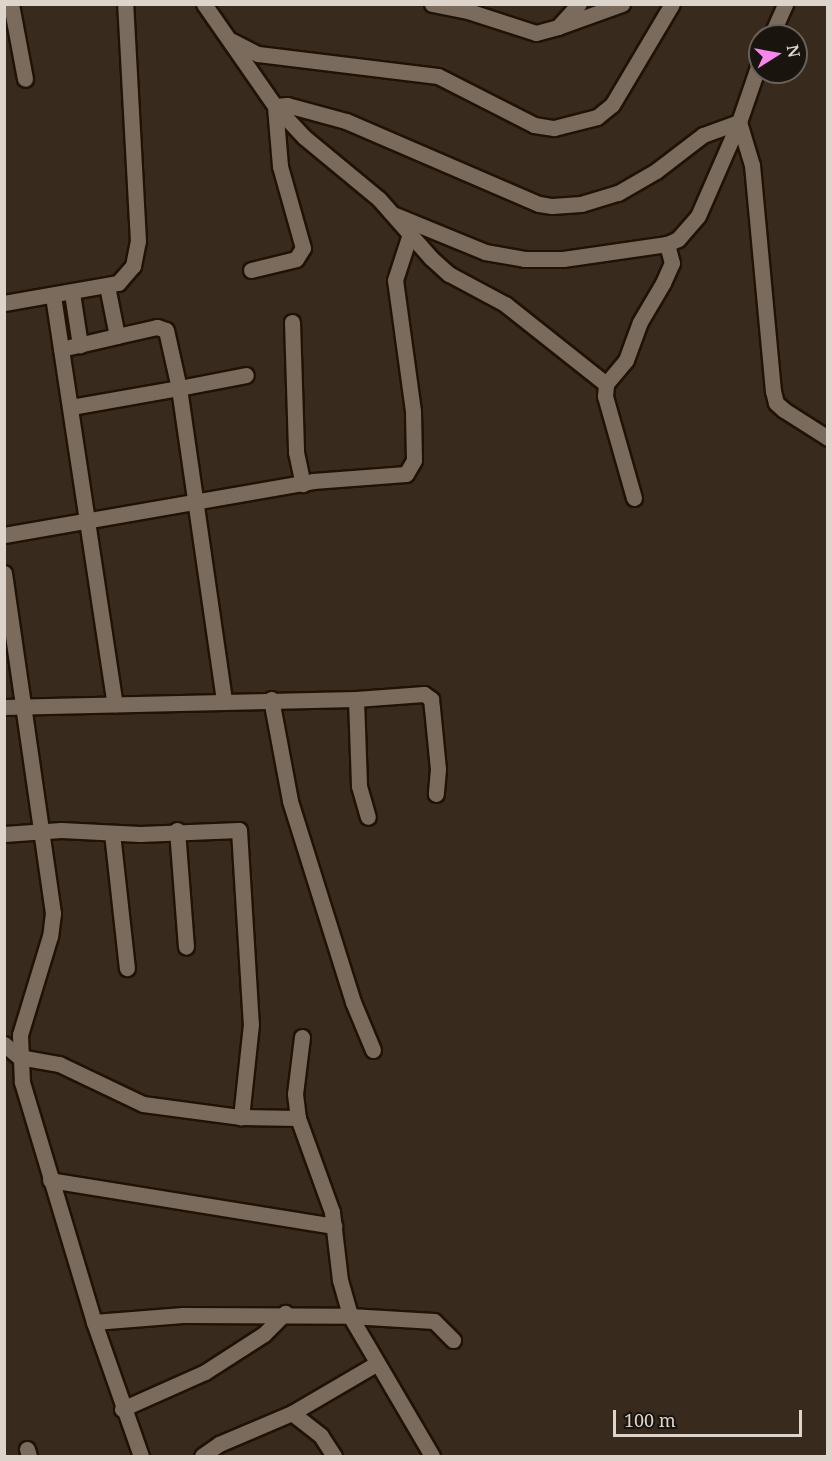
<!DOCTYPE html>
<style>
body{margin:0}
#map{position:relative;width:832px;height:1461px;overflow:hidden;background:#382a1c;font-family:"Noto Serif",serif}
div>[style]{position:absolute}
.roads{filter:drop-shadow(2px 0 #1f1206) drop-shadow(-2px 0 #1f1206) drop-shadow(0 2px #1f1206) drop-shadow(0 -2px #1f1206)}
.street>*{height:15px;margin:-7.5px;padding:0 7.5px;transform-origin:7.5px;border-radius:7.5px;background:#7b6b5c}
.secondary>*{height:15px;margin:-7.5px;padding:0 7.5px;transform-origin:7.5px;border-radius:7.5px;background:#7b6b5c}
span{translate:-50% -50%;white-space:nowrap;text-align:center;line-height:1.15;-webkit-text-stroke:5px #1a140e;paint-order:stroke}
.frame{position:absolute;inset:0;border:6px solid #ddd4cc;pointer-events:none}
.north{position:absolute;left:748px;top:24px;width:60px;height:60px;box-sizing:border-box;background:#1a140e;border:2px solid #68615a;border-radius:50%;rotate:79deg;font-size:16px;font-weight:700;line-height:24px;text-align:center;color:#ddd4cc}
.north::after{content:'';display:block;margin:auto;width:21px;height:27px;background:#f688ed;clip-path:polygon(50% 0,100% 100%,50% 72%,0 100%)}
.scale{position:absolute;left:613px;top:1410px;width:189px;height:27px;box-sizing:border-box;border:3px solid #ddd4cc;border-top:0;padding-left:8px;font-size:18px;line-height:21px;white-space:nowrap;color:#ddd4cc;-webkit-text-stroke:4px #1a140e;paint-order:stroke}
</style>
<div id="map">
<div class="roads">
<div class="street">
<i style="left:11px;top:4px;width:76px;rotate:79.4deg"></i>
<i style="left:204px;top:4px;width:124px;rotate:55.2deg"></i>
<i style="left:275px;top:106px;width:42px;rotate:46.9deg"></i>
<i style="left:304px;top:137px;width:97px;rotate:39.6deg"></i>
<i style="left:379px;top:199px;width:79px;rotate:48.6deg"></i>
<i style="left:431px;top:258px;width:24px;rotate:42deg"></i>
<i style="left:449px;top:274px;width:64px;rotate:28.2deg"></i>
<i style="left:505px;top:304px;width:129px;rotate:38.4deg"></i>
<i style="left:558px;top:27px;width:68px;rotate:-19.8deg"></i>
<i style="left:771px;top:36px;width:35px;rotate:-66deg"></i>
<i style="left:232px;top:41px;width:29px;rotate:27deg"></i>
<i style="left:258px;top:54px;width:181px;rotate:7deg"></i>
<i style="left:438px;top:76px;width:108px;rotate:27deg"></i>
<i style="left:534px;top:125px;width:20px;rotate:9deg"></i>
<i style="left:554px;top:128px;width:44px;rotate:-14.3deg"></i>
<i style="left:597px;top:117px;width:19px;rotate:-39deg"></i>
<i style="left:612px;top:105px;width:117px;rotate:-59.3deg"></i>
<i style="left:395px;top:215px;width:97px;rotate:22.3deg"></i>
<i style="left:485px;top:252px;width:40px;rotate:10deg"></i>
<i style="left:524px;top:259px;width:39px"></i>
<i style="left:563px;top:259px;width:105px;rotate:-8.2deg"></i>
<i style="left:667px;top:244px;width:12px;rotate:-24deg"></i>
<i style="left:678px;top:239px;width:30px;rotate:-49deg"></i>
<i style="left:698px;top:216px;width:103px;rotate:-66.4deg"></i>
<i style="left:739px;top:122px;width:65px;rotate:-71deg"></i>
<i style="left:251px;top:270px;width:46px;rotate:-13.7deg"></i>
<i style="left:296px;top:259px;width:13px;rotate:-58deg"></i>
<i style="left:303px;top:248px;width:85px;rotate:-105.7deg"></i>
<i style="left:280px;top:166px;width:60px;rotate:-94.8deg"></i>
<i style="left:275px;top:106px;width:12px;rotate:-5deg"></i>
<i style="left:287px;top:105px;width:61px;rotate:15.2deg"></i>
<i style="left:346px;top:121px;width:210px;rotate:23.3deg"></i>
<i style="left:539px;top:204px;width:13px;rotate:9deg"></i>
<i style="left:552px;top:206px;width:29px;rotate:-4deg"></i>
<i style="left:581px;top:204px;width:39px;rotate:-17deg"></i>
<i style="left:618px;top:193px;width:44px;rotate:-30.1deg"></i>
<i style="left:656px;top:171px;width:59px;rotate:-37.5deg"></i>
<i style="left:703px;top:135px;width:38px;rotate:-20deg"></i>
<i style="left:739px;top:122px;width:45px;rotate:73.2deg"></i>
<i style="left:752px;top:165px;width:227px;rotate:84.7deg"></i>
<i style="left:773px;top:391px;width:12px;rotate:76deg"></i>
<i style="left:776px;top:403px;width:11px;rotate:41deg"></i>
<i style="left:784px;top:410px;width:52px;rotate:32.5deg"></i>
<i style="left:72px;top:293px;width:53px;rotate:81.3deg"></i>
<i style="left:53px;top:296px;width:413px;rotate:81.4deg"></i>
<i style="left:292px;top:322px;width:130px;rotate:88.2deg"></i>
<i style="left:296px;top:452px;width:33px;rotate:78deg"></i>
<i style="left:117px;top:336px;width:41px;rotate:-12.7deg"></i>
<i style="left:157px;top:327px;width:9px;rotate:18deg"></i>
<i style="left:166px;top:330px;width:59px;rotate:77.4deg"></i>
<i style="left:179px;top:388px;width:68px;rotate:-11deg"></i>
<i style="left:61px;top:349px;width:57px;rotate:-13.1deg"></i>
<i style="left:117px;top:336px;width:51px;rotate:-101.3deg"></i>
<i style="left:71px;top:407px;width:110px;rotate:-10deg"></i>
<i style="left:179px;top:388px;width:317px;rotate:81.8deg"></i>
<i style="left:634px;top:498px;width:106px;rotate:-105.9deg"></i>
<i style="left:605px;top:396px;width:12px;rotate:-85deg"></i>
<i style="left:606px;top:384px;width:31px;rotate:-50deg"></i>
<i style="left:626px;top:360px;width:40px;rotate:-69.8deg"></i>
<i style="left:640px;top:322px;width:45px;rotate:-59.5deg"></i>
<i style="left:663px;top:283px;width:22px;rotate:-66deg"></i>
<i style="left:672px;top:263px;width:20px;rotate:-105deg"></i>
<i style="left:4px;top:535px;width:314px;rotate:-9.9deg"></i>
<i style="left:313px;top:481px;width:93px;rotate:-4.3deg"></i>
<i style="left:406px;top:474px;width:16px;rotate:-60deg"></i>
<i style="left:414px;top:460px;width:49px;rotate:-91.2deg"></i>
<i style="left:413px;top:411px;width:132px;rotate:-97.8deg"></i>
<i style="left:395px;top:280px;width:45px;rotate:-72deg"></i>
<i style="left:271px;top:699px;width:104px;rotate:79.4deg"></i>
<i style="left:290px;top:801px;width:211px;rotate:72.6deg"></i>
<i style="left:353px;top:1002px;width:52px;rotate:67.4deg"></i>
<i style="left:356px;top:699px;width:87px;rotate:88deg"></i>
<i style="left:359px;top:786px;width:32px;rotate:74deg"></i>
<i style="left:4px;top:707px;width:352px;rotate:-1.3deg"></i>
<i style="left:356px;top:699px;width:68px;rotate:-4.2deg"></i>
<i style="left:424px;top:694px;width:9px;rotate:36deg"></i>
<i style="left:431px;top:699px;width:9px;rotate:84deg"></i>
<i style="left:432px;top:708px;width:61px;rotate:84.4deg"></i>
<i style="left:438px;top:769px;width:25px;rotate:95deg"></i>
<i style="left:177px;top:830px;width:117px;rotate:85.6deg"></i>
<i style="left:112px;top:833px;width:136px;rotate:83.7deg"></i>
<i style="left:4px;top:834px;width:57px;rotate:-4deg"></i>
<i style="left:61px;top:830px;width:79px;rotate:2.9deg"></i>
<i style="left:140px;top:834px;width:99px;rotate:-2.3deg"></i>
<i style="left:239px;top:830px;width:194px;rotate:86.5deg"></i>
<i style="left:251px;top:1024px;width:94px;rotate:96.1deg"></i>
<i style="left:302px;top:1037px;width:57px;rotate:97deg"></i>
<i style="left:295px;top:1094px;width:24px;rotate:83deg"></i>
<i style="left:298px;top:1118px;width:100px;rotate:70.1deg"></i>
<i style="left:332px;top:1212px;width:68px;rotate:83.3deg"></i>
<i style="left:340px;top:1280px;width:37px;rotate:74deg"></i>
<i style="left:350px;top:1316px;width:162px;rotate:59.6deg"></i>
<i style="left:4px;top:1044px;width:20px;rotate:41deg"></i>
<i style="left:19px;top:1057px;width:41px;rotate:9.9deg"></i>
<i style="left:59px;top:1064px;width:93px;rotate:25.5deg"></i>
<i style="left:143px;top:1104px;width:99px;rotate:7.6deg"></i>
<i style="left:241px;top:1117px;width:57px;rotate:1deg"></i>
<i style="left:50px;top:1180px;width:288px;rotate:9.2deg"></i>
<i style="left:94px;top:1322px;width:89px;rotate:-4.5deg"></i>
<i style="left:183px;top:1315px;width:167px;rotate:0.3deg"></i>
<i style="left:350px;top:1316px;width:84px;rotate:3.4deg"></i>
<i style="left:434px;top:1321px;width:27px;rotate:45deg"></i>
<i style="left:122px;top:1409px;width:91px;rotate:-24deg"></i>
<i style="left:205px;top:1372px;width:70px;rotate:-32.8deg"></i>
<i style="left:264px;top:1334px;width:30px;rotate:-45deg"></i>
<i style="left:292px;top:1413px;width:97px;rotate:-30.3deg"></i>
<i style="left:27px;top:1449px;width:7px;rotate:74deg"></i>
<i style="left:202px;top:1456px;width:21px;rotate:-35deg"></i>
<i style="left:219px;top:1444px;width:79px;rotate:-23deg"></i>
<i style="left:292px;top:1413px;width:37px;rotate:38deg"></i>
<i style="left:321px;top:1436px;width:24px;rotate:57deg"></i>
</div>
<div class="secondary">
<i style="left:432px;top:4px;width:37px;rotate:11deg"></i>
<i style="left:468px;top:11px;width:71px;rotate:17.9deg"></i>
<i style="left:536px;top:33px;width:23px;rotate:-15deg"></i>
<i style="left:558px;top:27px;width:31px;rotate:-48deg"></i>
<i style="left:4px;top:303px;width:116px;rotate:-10deg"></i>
<i style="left:118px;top:283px;width:23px;rotate:-49deg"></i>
<i style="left:133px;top:266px;width:25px;rotate:-79deg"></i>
<i style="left:138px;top:241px;width:237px;rotate:-93.1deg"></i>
<i style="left:4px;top:573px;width:344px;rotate:81.8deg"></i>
<i style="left:53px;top:913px;width:23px;rotate:97deg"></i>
<i style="left:50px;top:936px;width:103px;rotate:106.9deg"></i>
<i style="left:20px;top:1035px;width:47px;rotate:87.6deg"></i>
<i style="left:22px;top:1082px;width:251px;rotate:73.3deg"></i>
<i style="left:94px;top:1322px;width:142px;rotate:70.7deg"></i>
</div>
</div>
<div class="frame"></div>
<div class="north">N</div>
<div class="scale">100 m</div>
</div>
